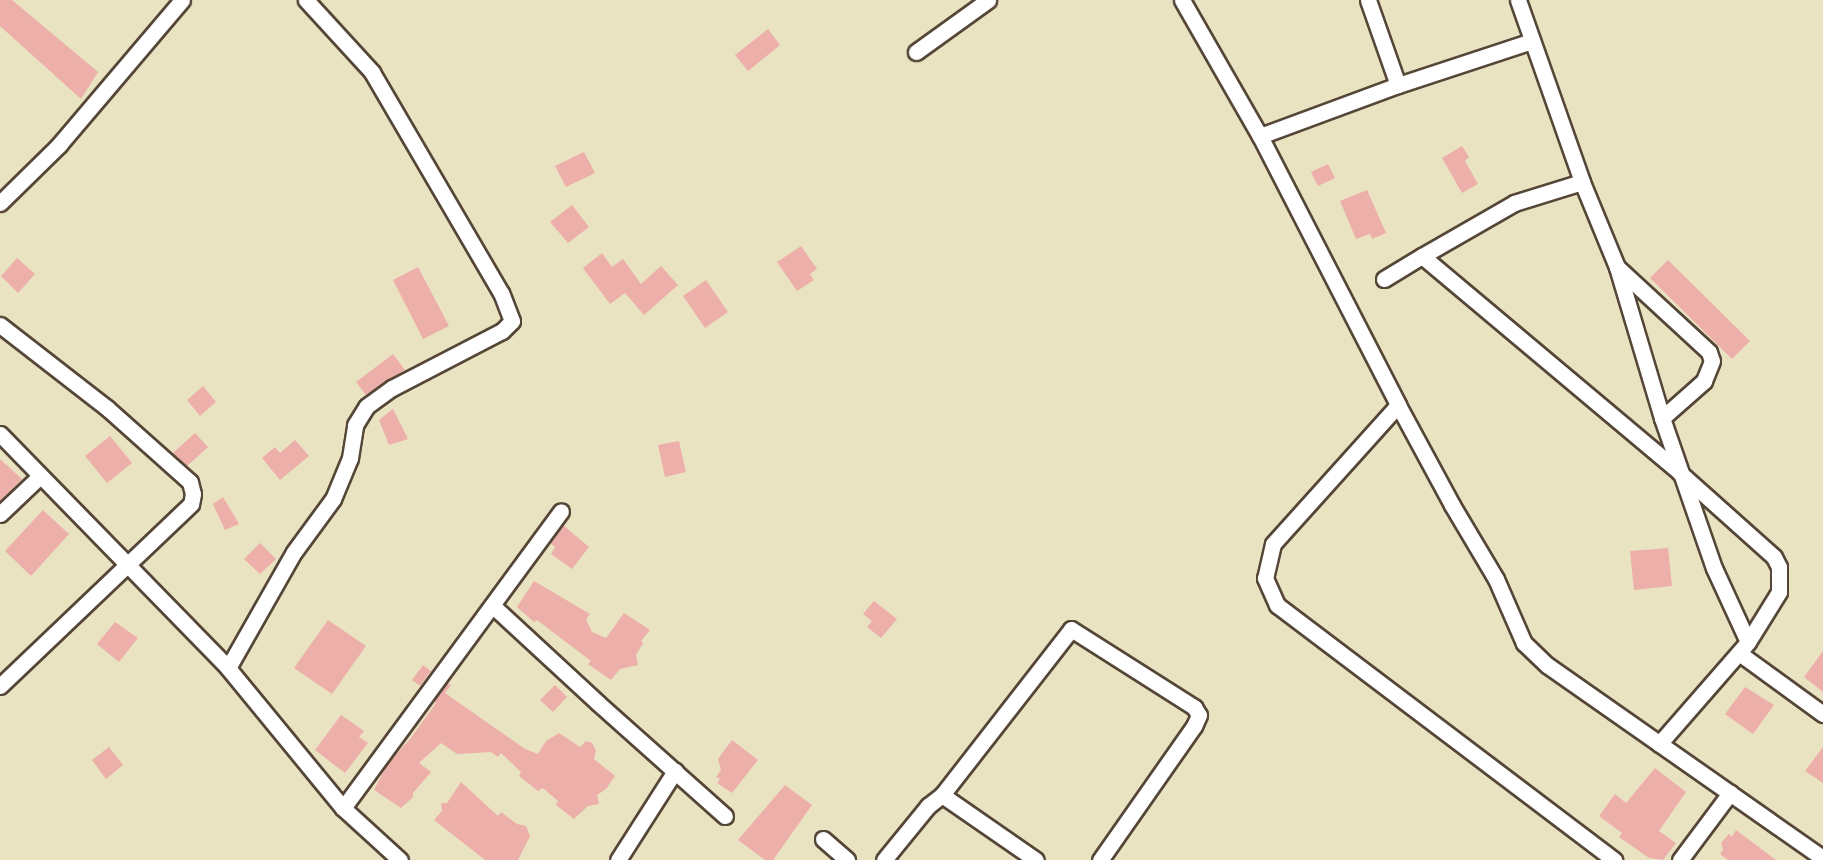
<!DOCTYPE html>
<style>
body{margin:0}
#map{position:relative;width:1823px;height:860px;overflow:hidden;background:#eae3c2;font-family:Sriracha,sans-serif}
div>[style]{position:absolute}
.building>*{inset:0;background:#edafa9}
.roads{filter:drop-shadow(2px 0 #554637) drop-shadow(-2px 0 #554637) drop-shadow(0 2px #554637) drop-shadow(0 -2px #554637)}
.minor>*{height:15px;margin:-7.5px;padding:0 7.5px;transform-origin:7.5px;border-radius:7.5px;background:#fff}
span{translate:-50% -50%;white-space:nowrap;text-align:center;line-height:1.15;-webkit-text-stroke:5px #fff;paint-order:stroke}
</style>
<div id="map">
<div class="building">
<i style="clip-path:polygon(0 0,12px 0,98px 72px,81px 99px,0 26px)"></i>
<i style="clip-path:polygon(768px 29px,780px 45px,748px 71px,735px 55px)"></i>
<i style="clip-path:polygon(1462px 146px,1469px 157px,1465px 161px,1478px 184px,1462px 193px,1442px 158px)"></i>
<i style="clip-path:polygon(584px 152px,595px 173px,566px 187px,555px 166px)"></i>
<i style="clip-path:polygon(1328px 164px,1335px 178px,1318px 186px,1311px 172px)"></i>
<i style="clip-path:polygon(1367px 190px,1386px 233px,1372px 239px,1370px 234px,1356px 239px,1340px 201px)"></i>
<i style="clip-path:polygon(572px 205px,589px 227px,568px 243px,550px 222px)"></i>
<i style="clip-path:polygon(801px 246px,817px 269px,810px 274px,814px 280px,797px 291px,777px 262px)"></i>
<i style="clip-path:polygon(602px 253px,612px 267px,623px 259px,641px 284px,661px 266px,678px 285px,644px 315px,625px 293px,610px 304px,583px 268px)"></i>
<i style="clip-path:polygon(17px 258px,35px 274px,18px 293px,1px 276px)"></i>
<i style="clip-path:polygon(1668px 260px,1750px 341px,1732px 359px,1650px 278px)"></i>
<i style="clip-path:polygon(418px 267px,449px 326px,423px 339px,393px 280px)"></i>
<i style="clip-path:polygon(706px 280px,728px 312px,705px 328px,683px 296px)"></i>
<i style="clip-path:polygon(393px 354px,405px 370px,366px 395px,356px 382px)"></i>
<i style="clip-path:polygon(203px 386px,216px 402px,200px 416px,187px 400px)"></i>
<i style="clip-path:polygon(393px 409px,408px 439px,389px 445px,379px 420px)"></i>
<i style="clip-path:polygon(195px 433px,208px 447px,187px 466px,173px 453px)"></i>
<i style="clip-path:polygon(110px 436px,132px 463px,107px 483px,85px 456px)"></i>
<i style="clip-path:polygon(295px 440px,309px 456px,280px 480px,262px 458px,275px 447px,280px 453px)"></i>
<i style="clip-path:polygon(679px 441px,686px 472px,665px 477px,658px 445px)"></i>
<i style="clip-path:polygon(0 459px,22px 479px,0 501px)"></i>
<i style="clip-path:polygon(223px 497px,239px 524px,225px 530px,213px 504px)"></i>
<i style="clip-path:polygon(43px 510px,69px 534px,31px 576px,5px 551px)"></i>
<i style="clip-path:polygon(563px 525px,589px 547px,572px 569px,551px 554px,555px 547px,550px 543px)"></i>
<i style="clip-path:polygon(260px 543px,276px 559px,260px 574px,244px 559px)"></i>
<i style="clip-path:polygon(1668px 548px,1672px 586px,1634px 590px,1630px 551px)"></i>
<i style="clip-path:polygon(534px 581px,590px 614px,586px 619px,592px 632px,606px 638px,624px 613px,650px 630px,641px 641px,643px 643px,636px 655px,638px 665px,620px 669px,611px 680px,588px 664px,591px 661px,537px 620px,534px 622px,517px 607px)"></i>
<i style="clip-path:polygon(874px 601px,897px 619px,881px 638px,867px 627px,872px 621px,863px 614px)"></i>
<i style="clip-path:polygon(328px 620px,366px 646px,332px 694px,294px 668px)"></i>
<i style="clip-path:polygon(115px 622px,138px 638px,119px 662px,97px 644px)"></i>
<i style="clip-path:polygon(1823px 651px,1823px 692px,1804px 677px)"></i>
<i style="clip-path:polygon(423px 665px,431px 671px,420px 686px,412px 680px)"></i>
<i style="clip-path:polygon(447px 683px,451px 685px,445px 693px,525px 749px,538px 754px,546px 741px,559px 733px,580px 747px,586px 741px,592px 743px,596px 751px,594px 759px,615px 776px,606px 789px,597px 795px,599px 804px,588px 806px,574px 819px,556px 805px,558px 801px,543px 788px,538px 791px,519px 776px,521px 772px,501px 753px,498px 757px,491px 752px,457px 754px,441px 743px,419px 763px,431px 772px,413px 793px,413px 797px,401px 808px,374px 790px,388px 763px,410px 739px,436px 703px,434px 701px)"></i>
<i style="clip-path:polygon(555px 685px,567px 697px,553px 712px,540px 700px)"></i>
<i style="clip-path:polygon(1745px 687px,1774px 705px,1753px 734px,1725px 714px)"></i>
<i style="clip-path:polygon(341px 715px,364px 731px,359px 737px,368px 743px,345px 773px,315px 750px)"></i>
<i style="clip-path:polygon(732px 740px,758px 760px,732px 793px,717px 783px,720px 779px,716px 777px,721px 770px,718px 759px)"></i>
<i style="clip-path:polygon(109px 747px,123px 765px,106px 779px,92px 760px)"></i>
<i style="clip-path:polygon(1823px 747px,1823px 783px,1805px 771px)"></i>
<i style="clip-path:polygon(1655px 768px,1686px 792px,1659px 831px,1676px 843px,1663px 860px,1649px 858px,1619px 837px,1622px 833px,1599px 816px,1615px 794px,1626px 803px)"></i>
<i style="clip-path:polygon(461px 782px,498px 816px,501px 812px,517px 824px,526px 826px,530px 836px,518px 860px,485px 860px,434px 820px,442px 811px,441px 803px,447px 803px)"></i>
<i style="clip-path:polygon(785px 785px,812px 805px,773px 860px,765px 860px,738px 840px)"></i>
<i style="clip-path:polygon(1736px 830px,1776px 860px,1728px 860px,1720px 854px,1723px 850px,1721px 843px,1729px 834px,1732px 837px)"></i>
</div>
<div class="roads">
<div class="minor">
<i style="left:1182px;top:0;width:157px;rotate:60.2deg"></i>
<i style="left:1260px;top:136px;width:302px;rotate:62.8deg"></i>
<i style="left:1398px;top:405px;width:114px;rotate:61.6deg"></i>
<i style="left:1452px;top:505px;width:86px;rotate:59.3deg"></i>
<i style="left:1496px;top:579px;width:70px;rotate:66.4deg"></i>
<i style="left:1524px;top:643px;width:32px;rotate:44deg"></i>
<i style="left:1547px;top:665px;width:337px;rotate:35deg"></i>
<i style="left:1368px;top:0;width:90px;rotate:70.6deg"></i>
<i style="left:1518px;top:0;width:193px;rotate:70.6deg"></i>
<i style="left:916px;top:52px;width:89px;rotate:-35.8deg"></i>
<i style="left:1260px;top:136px;width:147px;rotate:-20.3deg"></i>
<i style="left:1398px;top:85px;width:141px;rotate:-18.2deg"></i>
<i style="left:0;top:203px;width:83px;rotate:-44.5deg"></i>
<i style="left:59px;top:145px;width:190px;rotate:-49.7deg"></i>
<i style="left:1422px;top:256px;width:106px;rotate:-29.9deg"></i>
<i style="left:1514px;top:203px;width:71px;rotate:-17.2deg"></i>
<i style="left:1582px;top:182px;width:92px;rotate:67.6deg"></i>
<i style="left:1617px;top:267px;width:125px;rotate:42.7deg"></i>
<i style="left:1709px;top:352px;width:9px;rotate:72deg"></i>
<i style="left:1712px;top:361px;width:22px;rotate:112deg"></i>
<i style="left:1704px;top:381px;width:56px;rotate:138.6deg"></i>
<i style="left:1662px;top:418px;width:159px;rotate:70.9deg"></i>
<i style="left:1714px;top:568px;width:81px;rotate:65.3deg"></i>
<i style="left:1617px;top:267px;width:158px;rotate:73.4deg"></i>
<i style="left:1384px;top:279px;width:44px;rotate:-31.2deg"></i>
<i style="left:1422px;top:256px;width:336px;rotate:40deg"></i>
<i style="left:1679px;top:472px;width:127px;rotate:41.8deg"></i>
<i style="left:1774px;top:557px;width:11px;rotate:63deg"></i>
<i style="left:1779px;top:567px;width:25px;rotate:90deg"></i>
<i style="left:1779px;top:592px;width:59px;rotate:121.8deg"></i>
<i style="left:1748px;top:642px;width:135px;rotate:131.1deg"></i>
<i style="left:0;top:325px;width:135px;rotate:37.8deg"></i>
<i style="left:107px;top:408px;width:111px;rotate:41.7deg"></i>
<i style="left:190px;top:482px;width:12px;rotate:76deg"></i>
<i style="left:193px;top:494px;width:10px;rotate:101deg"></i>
<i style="left:191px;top:504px;width:264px;rotate:136.4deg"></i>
<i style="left:1398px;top:405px;width:187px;rotate:132deg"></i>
<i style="left:1273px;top:544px;width:35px;rotate:103deg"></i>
<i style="left:1265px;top:578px;width:30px;rotate:66deg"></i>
<i style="left:1277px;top:605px;width:423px;rotate:37.1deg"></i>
<i style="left:0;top:434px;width:327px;rotate:45.7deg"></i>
<i style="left:228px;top:668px;width:181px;rotate:50.6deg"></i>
<i style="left:343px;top:808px;width:77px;rotate:42.4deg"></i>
<i style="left:0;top:514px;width:55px;rotate:-43.5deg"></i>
<i style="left:493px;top:606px;width:143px;rotate:42.7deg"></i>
<i style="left:598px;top:703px;width:170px;rotate:41.7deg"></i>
<i style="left:1739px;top:653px;width:104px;rotate:36deg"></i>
<i style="left:228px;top:668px;width:133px;rotate:-60.4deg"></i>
<i style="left:294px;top:552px;width:66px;rotate:-53.7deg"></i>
<i style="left:333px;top:499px;width:44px;rotate:-67.5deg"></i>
<i style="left:350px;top:458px;width:33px;rotate:-81deg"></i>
<i style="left:355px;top:425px;width:22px;rotate:-58deg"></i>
<i style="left:367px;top:406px;width:31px;rotate:-36deg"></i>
<i style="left:392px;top:388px;width:124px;rotate:-27.4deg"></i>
<i style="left:502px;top:331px;width:14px;rotate:-45deg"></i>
<i style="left:512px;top:321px;width:30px;rotate:-111deg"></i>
<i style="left:501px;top:293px;width:256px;rotate:-120.3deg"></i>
<i style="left:372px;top:72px;width:98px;rotate:-132.5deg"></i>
<i style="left:942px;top:795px;width:114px;rotate:34.7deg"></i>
<i style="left:343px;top:808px;width:368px;rotate:-53.7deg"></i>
<i style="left:823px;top:839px;width:32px;rotate:41deg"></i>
<i style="left:618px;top:860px;width:106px;rotate:-57.4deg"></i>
<i style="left:884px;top:860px;width:70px;rotate:-50.8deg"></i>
<i style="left:928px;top:806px;width:18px;rotate:-38deg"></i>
<i style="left:942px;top:795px;width:210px;rotate:-52.1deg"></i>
<i style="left:1071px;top:629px;width:146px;rotate:32.4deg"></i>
<i style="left:1194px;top:707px;width:9px;rotate:58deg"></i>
<i style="left:1199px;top:715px;width:12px;rotate:114deg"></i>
<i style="left:1194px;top:726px;width:164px;rotate:125deg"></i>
<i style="left:1680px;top:860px;width:84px;rotate:-53.3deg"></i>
</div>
</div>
</div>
